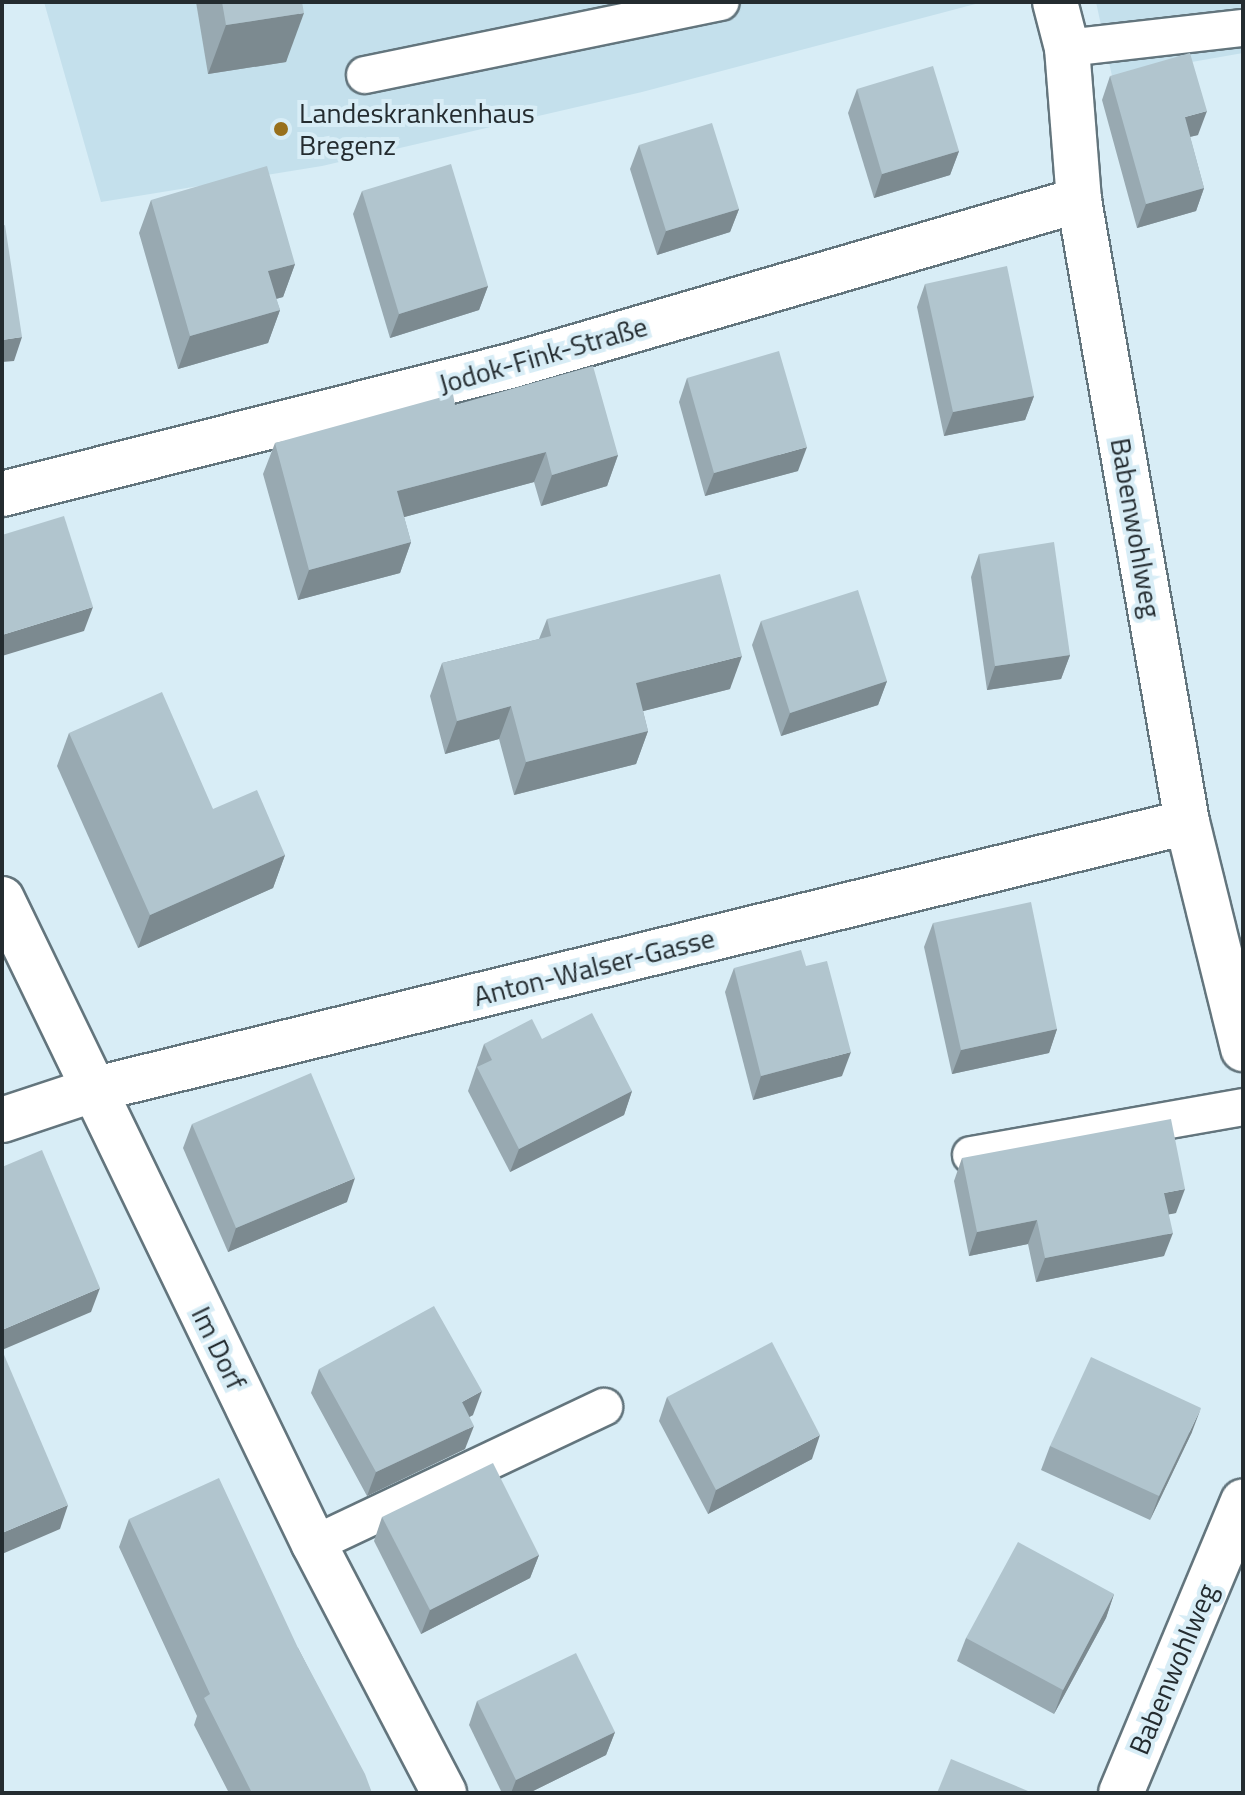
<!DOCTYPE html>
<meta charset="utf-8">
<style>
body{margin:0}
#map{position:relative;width:1245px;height:1795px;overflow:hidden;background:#d8edf6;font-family:"Titillium Web",sans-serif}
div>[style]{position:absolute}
.built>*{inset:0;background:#c4e0ec}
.roads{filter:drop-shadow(2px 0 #63757d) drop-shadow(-2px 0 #63757d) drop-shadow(0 2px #63757d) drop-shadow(0 -2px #63757d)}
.service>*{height:36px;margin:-18px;padding:0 18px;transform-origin:18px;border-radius:18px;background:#fff}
.minor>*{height:44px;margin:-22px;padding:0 22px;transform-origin:22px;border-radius:22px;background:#fff}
.wall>*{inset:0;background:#98a9b1}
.shaded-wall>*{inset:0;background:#7c8a90}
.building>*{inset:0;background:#b1c5ce}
.dots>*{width:22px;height:22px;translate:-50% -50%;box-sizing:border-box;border:4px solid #d8edf6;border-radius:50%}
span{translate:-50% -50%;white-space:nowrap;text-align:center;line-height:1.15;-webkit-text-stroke:8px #d8edf6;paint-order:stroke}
.poi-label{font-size:28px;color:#242c30}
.left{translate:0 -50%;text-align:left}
.street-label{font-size:28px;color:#242c30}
.frame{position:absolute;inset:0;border:4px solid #242c30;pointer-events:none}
</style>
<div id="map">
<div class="built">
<i style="clip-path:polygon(44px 2px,983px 2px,642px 92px,322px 166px,101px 202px)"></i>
<i style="clip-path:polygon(1096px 2px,1243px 2px,1243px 53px,1112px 76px)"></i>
</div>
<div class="roads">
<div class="service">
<i style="left:1067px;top:48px;width:177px;rotate:-6.5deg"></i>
<i style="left:365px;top:75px;width:363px;rotate:-11.6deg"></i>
<i style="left:971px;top:1155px;width:276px;rotate:-10deg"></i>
<i style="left:314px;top:1544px;width:321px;rotate:-25.3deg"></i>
</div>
<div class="minor">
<i style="left:1055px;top:2px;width:48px;rotate:75.4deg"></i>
<i style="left:1067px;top:48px;width:152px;rotate:85.5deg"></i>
<i style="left:1079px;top:200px;width:631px;rotate:80.15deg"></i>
<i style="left:1187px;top:822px;width:234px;rotate:76.1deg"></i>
<i style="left:2px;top:494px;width:524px;rotate:-14.14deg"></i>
<i style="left:510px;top:366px;width:593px;rotate:-16.26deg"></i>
<i style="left:2px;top:899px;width:716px;rotate:64.19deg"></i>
<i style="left:314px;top:1544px;width:281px;rotate:62.4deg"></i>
<i style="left:2px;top:1120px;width:95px;rotate:-18.4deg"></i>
<i style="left:92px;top:1090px;width:1127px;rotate:-13.75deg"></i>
<i style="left:1121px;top:1793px;width:316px;rotate:-67.3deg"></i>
</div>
</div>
<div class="wall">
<i style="clip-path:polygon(196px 2px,302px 2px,286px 62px,208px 74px)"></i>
<i style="clip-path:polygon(1110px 76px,1198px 135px,1190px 137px,1204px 188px,1196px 211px,1137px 228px,1102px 100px)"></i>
<i style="clip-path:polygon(857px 89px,959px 151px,950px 175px,874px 198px,848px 113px)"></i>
<i style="clip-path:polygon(639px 145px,739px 209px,730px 232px,657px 255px,630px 169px)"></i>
<i style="clip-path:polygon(362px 191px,488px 286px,479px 310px,390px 338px,353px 214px)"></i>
<i style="clip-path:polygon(151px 200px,295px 264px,283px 297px,276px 299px,280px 310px,268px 343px,178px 369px,139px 233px)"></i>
<i style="clip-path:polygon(925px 284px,1034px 396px,1025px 420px,944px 436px,917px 307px)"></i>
<i style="clip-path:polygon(687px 378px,798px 471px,705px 496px,679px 402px)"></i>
<i style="clip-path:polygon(455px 405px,618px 455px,607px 486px,541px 506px,534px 482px,404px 517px,411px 542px,400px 573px,298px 600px,263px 474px,275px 443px)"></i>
<i style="clip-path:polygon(979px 554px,1070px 655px,1061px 679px,987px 690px,971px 577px)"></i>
<i style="clip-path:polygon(547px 619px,730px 689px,643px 711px,648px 731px,636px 764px,514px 795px,499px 739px,445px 754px,430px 696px,442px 663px,539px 639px)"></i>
<i style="clip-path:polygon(761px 621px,887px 681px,878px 705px,781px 736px,752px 645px)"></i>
<i style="clip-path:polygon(69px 733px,213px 809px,285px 855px,273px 888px,138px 948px,57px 766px)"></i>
<i style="clip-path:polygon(933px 923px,1057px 1029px,1049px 1053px,952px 1074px,924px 947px)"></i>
<i style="clip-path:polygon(734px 968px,842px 1076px,753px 1100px,725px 992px)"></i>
<i style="clip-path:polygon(542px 1039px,632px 1091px,624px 1115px,510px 1172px,468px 1091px,484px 1044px)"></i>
<i style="clip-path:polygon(192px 1124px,347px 1202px,228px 1252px,183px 1148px)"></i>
<i style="clip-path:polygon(962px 1158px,1176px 1213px,1169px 1214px,1164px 1256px,1036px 1282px,1028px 1244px,969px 1256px,954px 1181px)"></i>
<i style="clip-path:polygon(319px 1369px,473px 1415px,469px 1417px,465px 1449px,367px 1496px,311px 1393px)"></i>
<i style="clip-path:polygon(667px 1397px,812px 1459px,708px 1514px,659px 1421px)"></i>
<i style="clip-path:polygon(1192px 1432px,1150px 1520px,1041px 1470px,1050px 1446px)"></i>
<i style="clip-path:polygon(382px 1517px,539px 1555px,530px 1578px,421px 1634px,374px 1541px)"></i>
<i style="clip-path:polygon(129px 1519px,298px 1648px,372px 1793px,229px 1793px,194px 1725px,197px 1716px,119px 1547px)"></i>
<i style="clip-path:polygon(1114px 1594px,1106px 1618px,1054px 1714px,957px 1661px,966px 1638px)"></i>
<i style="clip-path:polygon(477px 1701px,615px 1732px,606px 1755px,529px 1793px,502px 1793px,469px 1725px)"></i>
</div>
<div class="shaded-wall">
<i style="clip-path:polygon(304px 13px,286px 62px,208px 74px,226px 25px)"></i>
<i style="clip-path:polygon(1207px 111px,1198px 135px,1176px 140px,1185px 117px)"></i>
<i style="clip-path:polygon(959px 151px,950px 175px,874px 198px,882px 174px)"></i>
<i style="clip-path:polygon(1204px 188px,1196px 211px,1137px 228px,1146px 204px)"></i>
<i style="clip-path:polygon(739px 209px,730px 232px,657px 255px,666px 231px)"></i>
<i style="clip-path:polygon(295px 264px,283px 297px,256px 304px,268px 271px)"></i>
<i style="clip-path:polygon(488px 286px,479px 310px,390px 338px,399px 314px)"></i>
<i style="clip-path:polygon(280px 310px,268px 343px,178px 369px,190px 336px)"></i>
<i style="clip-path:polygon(22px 337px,14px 361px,2px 362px,2px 340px)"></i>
<i style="clip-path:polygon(1034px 396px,1025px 420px,944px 436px,953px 412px)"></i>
<i style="clip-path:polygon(807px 447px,798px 471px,705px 496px,714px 473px)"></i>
<i style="clip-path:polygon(546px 452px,534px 482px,386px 522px,397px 491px)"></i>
<i style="clip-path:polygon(618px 455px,607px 486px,541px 506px,552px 475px)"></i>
<i style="clip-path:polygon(411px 542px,400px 573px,298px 600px,309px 570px)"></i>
<i style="clip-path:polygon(93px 607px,84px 631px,2px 656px,2px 635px)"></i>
<i style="clip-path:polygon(1070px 655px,1061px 679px,987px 690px,995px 666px)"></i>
<i style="clip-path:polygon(742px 656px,730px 689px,624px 716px,636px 683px)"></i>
<i style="clip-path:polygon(887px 681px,878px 705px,781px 736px,790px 713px)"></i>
<i style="clip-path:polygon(511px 706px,499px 739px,445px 754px,457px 721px)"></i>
<i style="clip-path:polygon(648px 731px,636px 764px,514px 795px,526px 762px)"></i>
<i style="clip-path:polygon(285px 855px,273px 888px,138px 948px,150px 915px)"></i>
<i style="clip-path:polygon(1057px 1029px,1049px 1053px,952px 1074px,961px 1050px)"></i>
<i style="clip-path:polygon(851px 1052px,842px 1076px,753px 1100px,761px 1076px)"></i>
<i style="clip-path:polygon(632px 1091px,624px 1115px,510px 1172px,519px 1149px)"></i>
<i style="clip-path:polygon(355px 1178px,347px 1202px,228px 1252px,236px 1228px)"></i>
<i style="clip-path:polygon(1185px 1189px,1176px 1213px,1156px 1217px,1164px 1193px)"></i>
<i style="clip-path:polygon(1037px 1220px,1028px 1244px,969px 1256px,977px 1232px)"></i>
<i style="clip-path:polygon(1173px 1233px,1164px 1256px,1036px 1282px,1045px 1258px)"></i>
<i style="clip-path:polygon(100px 1288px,91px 1312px,2px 1350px,2px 1330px)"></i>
<i style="clip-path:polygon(482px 1391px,473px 1415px,453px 1426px,462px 1402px)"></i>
<i style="clip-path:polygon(1201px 1408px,1192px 1432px,1150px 1520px,1159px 1496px)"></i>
<i style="clip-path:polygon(474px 1426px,465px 1449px,367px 1496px,376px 1472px)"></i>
<i style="clip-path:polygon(820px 1435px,812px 1459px,708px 1514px,716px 1490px)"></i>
<i style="clip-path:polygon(68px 1505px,60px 1529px,2px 1554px,2px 1533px)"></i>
<i style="clip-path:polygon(539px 1555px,530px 1578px,421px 1634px,430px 1610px)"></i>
<i style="clip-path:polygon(1114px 1594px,1106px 1618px,1054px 1714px,1063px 1690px)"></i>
<i style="clip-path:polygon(615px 1732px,606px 1755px,529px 1793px,511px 1793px,516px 1780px)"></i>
</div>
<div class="building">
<i style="clip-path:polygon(222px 2px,302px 2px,304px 13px,226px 25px)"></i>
<i style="clip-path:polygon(1190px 53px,1207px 111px,1185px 117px,1204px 188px,1146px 204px,1110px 76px)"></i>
<i style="clip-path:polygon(933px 66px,959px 151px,882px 174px,857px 89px)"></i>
<i style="clip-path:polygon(712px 123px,739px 209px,666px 231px,639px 145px)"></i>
<i style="clip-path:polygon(451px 164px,488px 286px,399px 314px,362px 191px)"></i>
<i style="clip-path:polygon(267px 166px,295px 264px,268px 271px,280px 310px,190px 336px,151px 200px)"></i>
<i style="clip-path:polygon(5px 225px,22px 337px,2px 340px,2px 226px)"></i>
<i style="clip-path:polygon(1007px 266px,1034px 396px,953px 412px,925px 284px)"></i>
<i style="clip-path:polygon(779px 351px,807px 447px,714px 473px,687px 378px)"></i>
<i style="clip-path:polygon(593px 366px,618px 455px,552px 475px,546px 452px,397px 491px,411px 542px,309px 570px,275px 443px,453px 394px,455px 405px)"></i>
<i style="clip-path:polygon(64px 516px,93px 607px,2px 635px,2px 535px)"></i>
<i style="clip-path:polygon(1054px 542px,1070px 655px,995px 666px,979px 554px)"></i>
<i style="clip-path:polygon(720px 574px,742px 656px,636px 683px,648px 731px,526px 762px,511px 706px,457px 721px,442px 663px,551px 636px,547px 619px)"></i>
<i style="clip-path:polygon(858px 590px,887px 681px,790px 713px,761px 621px)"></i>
<i style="clip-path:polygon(162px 692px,213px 809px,257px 790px,285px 855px,150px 915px,69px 733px)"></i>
<i style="clip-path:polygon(1031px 902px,1057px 1029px,961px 1050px,933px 923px)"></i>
<i style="clip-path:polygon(801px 950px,806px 966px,827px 961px,851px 1052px,761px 1076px,734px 968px)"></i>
<i style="clip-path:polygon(592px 1013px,632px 1091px,519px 1149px,477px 1067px,492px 1060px,484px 1044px,532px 1019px,542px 1039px)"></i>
<i style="clip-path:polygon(311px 1073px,355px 1178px,236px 1228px,192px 1124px)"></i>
<i style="clip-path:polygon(1171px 1119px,1185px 1189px,1164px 1193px,1173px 1233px,1045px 1258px,1037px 1220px,977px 1232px,962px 1158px)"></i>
<i style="clip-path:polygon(42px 1150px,100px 1288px,2px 1330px,2px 1167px)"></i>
<i style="clip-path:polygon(434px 1306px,482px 1391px,462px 1402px,474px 1426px,376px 1472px,319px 1369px)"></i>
<i style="clip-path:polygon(772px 1342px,820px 1435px,716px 1490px,667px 1397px)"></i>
<i style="clip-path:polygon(2px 1350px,68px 1505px,2px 1533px)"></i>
<i style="clip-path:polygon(1091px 1357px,1201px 1408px,1159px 1496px,1050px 1446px)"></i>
<i style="clip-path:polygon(493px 1463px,539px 1555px,430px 1610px,382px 1517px)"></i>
<i style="clip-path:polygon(219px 1478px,298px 1648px,365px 1774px,372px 1793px,252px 1793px,204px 1698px,210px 1694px,129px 1519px)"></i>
<i style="clip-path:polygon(1018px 1542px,1114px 1594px,1063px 1690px,966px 1638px)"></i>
<i style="clip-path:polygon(576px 1653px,615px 1732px,516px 1780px,477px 1701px)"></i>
<i style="clip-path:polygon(951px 1759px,1028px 1791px,1027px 1793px,937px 1793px)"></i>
</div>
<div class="dots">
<i style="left:281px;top:129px;background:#98701c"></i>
</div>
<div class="poi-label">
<span class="left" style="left:299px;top:129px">Landeskrankenhaus<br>Bregenz</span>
</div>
<div class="street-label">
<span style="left:543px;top:355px;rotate:-16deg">Jodok-Fink-Straße</span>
<span style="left:1136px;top:528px;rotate:80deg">Babenwohlweg</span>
<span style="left:594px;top:967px;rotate:-14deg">Anton-Walser-Gasse</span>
<span style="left:219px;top:1348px;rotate:64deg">Im Dorf</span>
<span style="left:1173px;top:1669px;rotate:-67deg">Babenwohlweg</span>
</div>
<div class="frame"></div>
</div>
